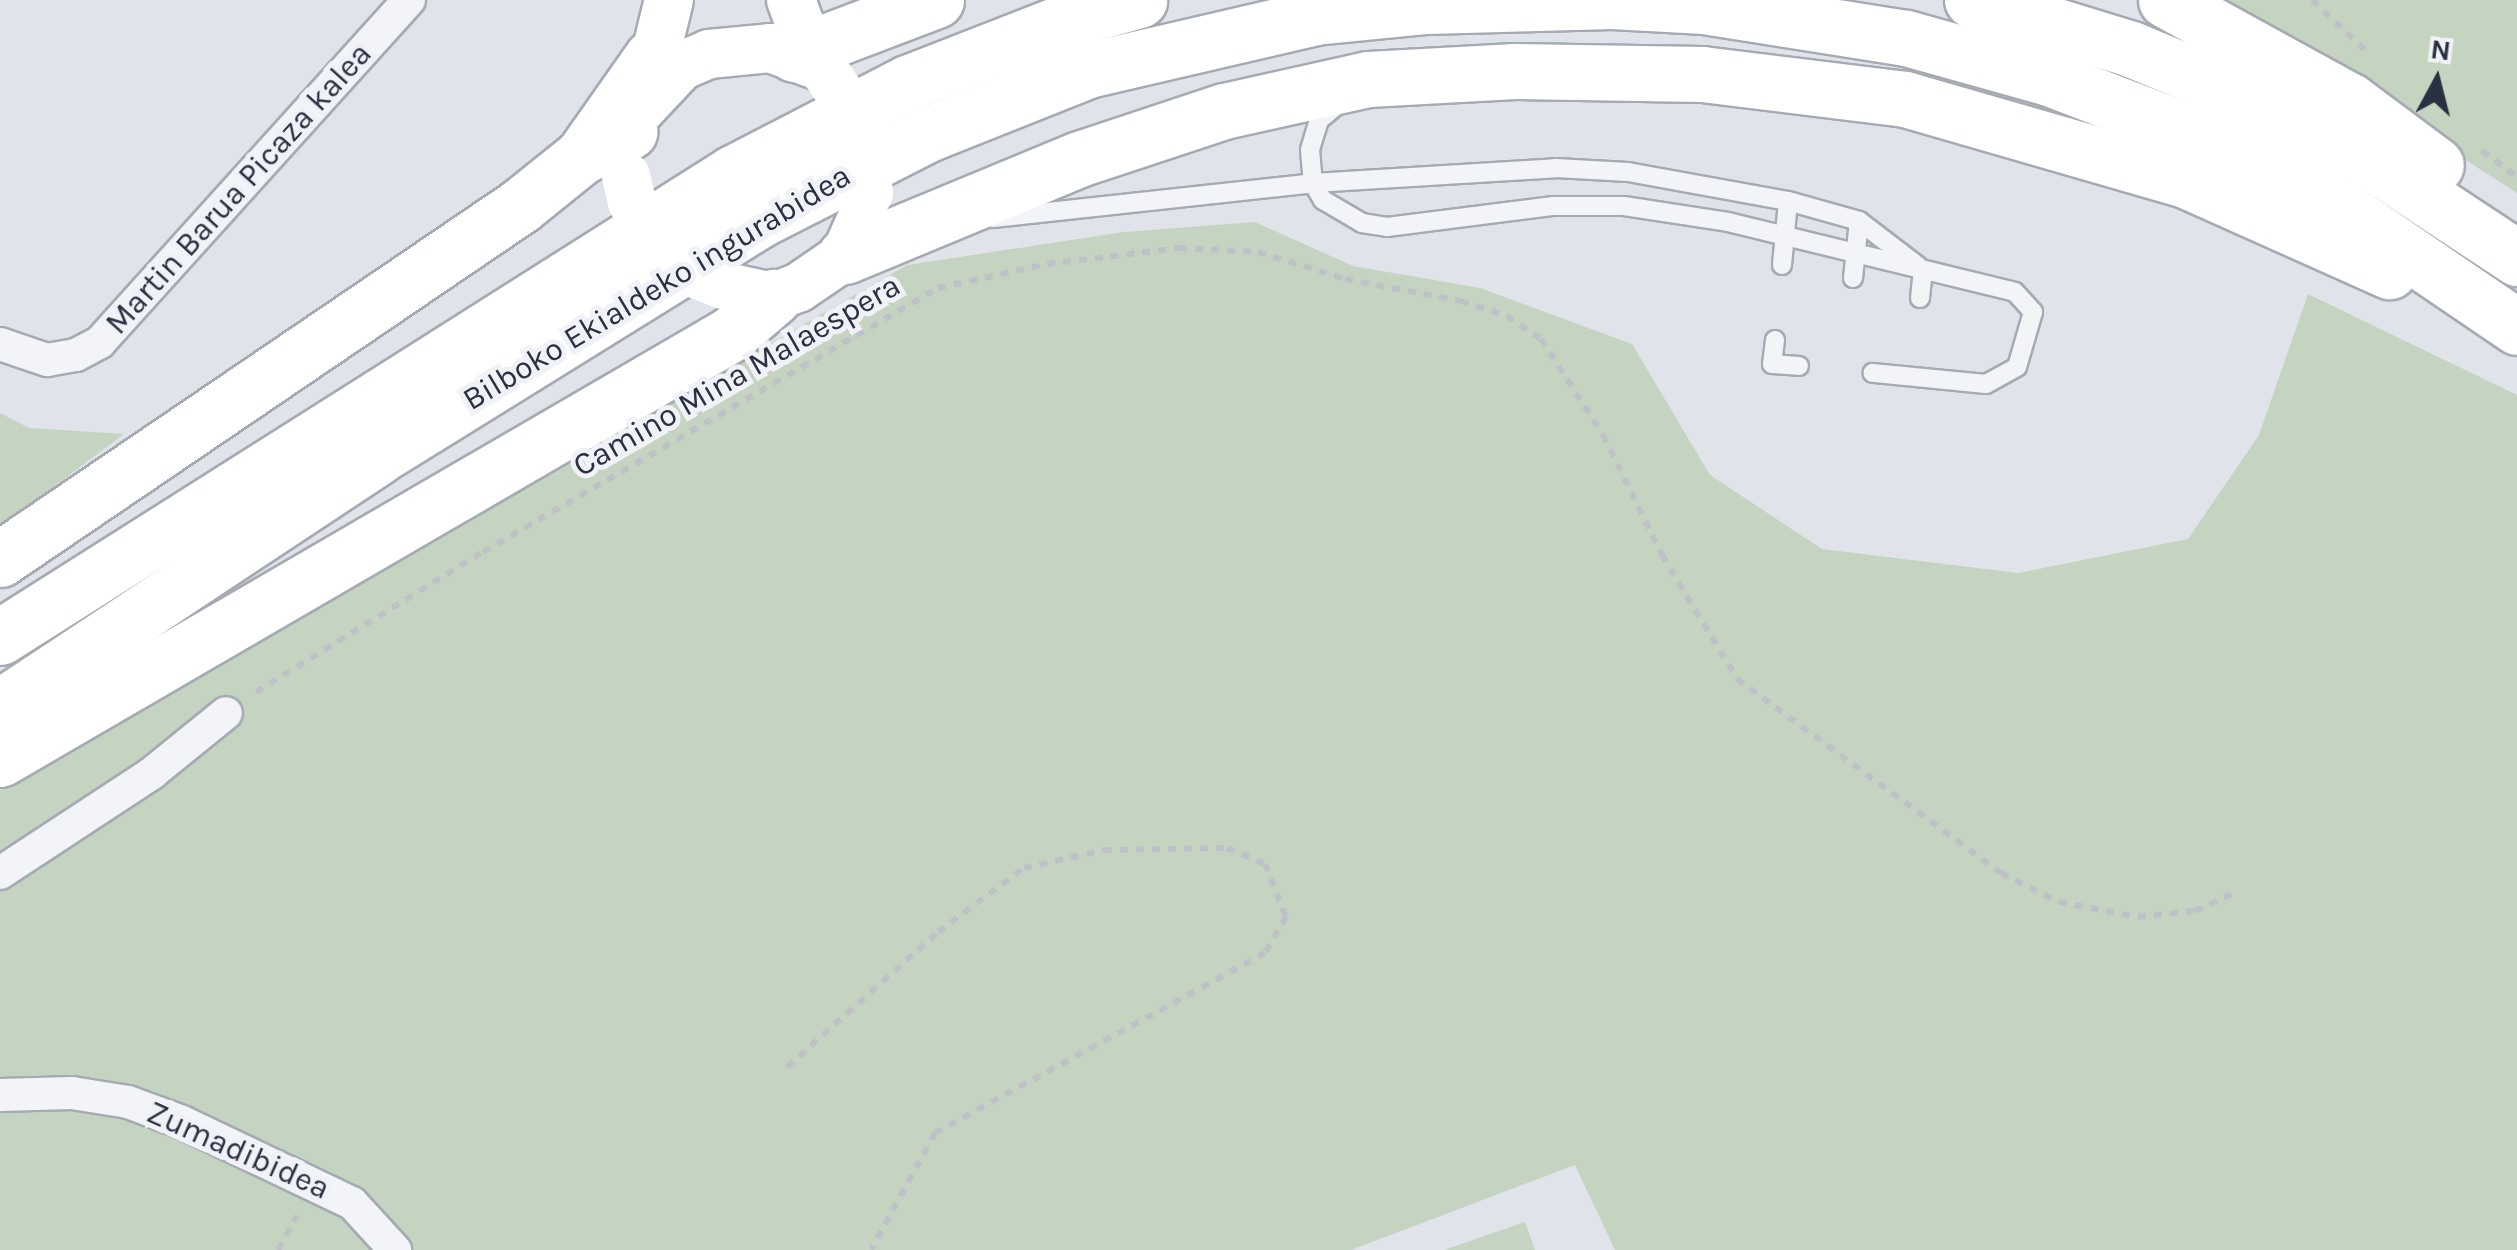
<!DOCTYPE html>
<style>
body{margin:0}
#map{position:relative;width:2517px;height:1250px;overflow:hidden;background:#e0e3e9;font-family:Karla,sans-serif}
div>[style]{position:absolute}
.green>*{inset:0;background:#c5d4c1}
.path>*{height:6px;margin-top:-3px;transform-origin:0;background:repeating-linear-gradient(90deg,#bec1c8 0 8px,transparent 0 16px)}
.roads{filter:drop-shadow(2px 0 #a5aab3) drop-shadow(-2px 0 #a5aab3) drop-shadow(0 2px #a5aab3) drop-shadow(0 -2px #a5aab3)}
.service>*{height:18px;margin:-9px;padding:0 9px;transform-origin:9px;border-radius:9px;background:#f3f4f8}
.minor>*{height:32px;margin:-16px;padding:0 16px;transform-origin:16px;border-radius:16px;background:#f3f4f8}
.secondary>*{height:48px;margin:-24px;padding:0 24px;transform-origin:24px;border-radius:24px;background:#fff}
.motorway>*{height:55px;margin:-27.5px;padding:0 27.5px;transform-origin:27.5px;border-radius:27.5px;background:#fff}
.secondary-bridge>*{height:48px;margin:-24px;padding:0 24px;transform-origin:24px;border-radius:24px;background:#fff}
span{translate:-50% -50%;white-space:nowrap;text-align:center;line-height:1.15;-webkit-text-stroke:10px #f0f2f7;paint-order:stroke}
.street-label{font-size:32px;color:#283041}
.north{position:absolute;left:2387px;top:30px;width:100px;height:100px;-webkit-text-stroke:8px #f0f2f7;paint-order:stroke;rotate:7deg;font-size:28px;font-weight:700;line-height:40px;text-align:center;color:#283041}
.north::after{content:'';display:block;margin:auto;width:35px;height:45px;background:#283041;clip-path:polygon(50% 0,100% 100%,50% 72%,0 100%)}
</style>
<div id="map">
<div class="green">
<i style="clip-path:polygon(2215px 0,2517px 0,2517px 193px,2311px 60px)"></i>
<i style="clip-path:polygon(1255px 222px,1353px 266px,1480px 288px,1632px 344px,1710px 475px,1822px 549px,2018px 573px,2188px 539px,2259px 435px,2308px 294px,2517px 395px,2517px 1250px,1615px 1250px,1575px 1165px,1351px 1250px,0 1250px,0 787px,907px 265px,1124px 232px)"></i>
<i style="clip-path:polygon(0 413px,29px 428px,124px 434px,0 527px)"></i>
<i style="clip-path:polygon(1525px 1222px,1535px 1250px,1444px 1250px,1516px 1225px)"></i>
</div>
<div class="path">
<i style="left:2312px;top:0;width:74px;rotate:43.4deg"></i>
<i style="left:2482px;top:151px;width:44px;rotate:36.6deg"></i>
<i style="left:256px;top:692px;width:267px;rotate:-31.7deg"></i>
<i style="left:483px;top:552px;width:526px;rotate:-30.12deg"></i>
<i style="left:938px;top:288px;width:112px;rotate:-12.4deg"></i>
<i style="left:1047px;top:264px;width:133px;rotate:-6.9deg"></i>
<i style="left:1179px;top:248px;width:79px;rotate:2.9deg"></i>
<i style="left:1258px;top:252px;width:91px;rotate:17.2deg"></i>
<i style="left:1345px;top:279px;width:118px;rotate:10.7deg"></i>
<i style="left:1461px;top:301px;width:48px;rotate:18.1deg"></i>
<i style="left:1507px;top:316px;width:41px;rotate:34.1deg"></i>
<i style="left:1541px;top:339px;width:114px;rotate:57.1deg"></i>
<i style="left:1603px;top:435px;width:134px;rotate:63.8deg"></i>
<i style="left:1662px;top:555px;width:145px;rotate:58.8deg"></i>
<i style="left:1737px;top:679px;width:328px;rotate:36.3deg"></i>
<i style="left:2001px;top:873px;width:65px;rotate:26.6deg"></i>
<i style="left:2059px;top:902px;width:80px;rotate:10.8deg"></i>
<i style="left:2138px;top:917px;width:57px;rotate:-6deg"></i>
<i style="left:2195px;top:911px;width:47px;rotate:-24.9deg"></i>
<i style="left:787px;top:1067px;width:203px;rotate:-41.8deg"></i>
<i style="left:938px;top:932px;width:107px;rotate:-36.7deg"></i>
<i style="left:1024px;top:868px;width:82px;rotate:-12.7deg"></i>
<i style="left:1104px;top:850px;width:123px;rotate:-0.9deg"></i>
<i style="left:1227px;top:848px;width:41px;rotate:22.8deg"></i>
<i style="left:1265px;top:864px;width:57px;rotate:68.4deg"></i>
<i style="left:1286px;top:917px;width:42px;rotate:120.3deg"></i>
<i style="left:1265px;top:953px;width:376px;rotate:151.4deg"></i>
<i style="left:935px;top:1133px;width:133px;rotate:118.7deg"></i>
<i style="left:278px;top:1250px;width:39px;rotate:-61deg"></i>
</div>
<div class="roads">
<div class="service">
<i style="left:1337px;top:105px;width:23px;rotate:140deg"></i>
<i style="left:1319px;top:120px;width:31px;rotate:107deg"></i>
<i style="left:1310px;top:150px;width:33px;rotate:85deg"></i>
<i style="left:1313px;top:183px;width:20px;rotate:60deg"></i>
<i style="left:1323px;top:200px;width:45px;rotate:30.5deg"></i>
<i style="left:1362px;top:223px;width:25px;rotate:9deg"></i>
<i style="left:1387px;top:227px;width:168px;rotate:-7.2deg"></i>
<i style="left:1554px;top:206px;width:70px"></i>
<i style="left:1624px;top:206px;width:105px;rotate:8.7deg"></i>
<i style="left:1728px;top:222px;width:295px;rotate:13.7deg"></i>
<i style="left:2015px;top:292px;width:27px;rotate:48deg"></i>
<i style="left:2033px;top:312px;width:57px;rotate:106.2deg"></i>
<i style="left:2017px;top:367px;width:35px;rotate:151deg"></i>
<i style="left:1986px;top:384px;width:114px;rotate:-174.4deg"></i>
<i style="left:993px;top:218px;width:322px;rotate:-6.2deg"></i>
<i style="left:1313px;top:183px;width:243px;rotate:-3.5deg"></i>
<i style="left:1556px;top:168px;width:72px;rotate:3.2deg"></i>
<i style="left:1628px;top:172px;width:163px;rotate:10.3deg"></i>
<i style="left:1788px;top:201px;width:74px;rotate:15.7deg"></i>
<i style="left:1859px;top:221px;width:74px;rotate:37.3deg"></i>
<i style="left:1782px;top:265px;width:64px;rotate:-84.6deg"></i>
<i style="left:1853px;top:278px;width:57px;rotate:-84deg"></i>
<i style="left:1920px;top:298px;width:28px;rotate:-84deg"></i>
<i style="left:1775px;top:340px;width:24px;rotate:97deg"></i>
<i style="left:1772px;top:364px;width:27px;rotate:4deg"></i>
</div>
<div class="minor">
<i style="left:0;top:344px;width:50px;rotate:18.8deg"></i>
<i style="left:47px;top:360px;width:29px;rotate:-10deg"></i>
<i style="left:76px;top:355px;width:27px;rotate:-28deg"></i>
<i style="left:100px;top:342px;width:461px;rotate:-47.9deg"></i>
<i style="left:0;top:873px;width:182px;rotate:-33.3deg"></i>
<i style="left:152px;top:773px;width:95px;rotate:-39deg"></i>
<i style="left:0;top:1095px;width:72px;rotate:-1.6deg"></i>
<i style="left:72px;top:1093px;width:57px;rotate:9.1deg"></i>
<i style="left:128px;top:1102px;width:58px;rotate:20.3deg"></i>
<i style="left:182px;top:1122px;width:188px;rotate:25.5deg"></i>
<i style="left:352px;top:1203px;width:64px;rotate:47.5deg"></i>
</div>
<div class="secondary">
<i style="left:791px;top:0;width:66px;rotate:69.6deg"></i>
<i style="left:646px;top:94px;width:97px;rotate:-76.3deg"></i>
<i style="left:634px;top:116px;width:69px;rotate:-46.8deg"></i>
<i style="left:681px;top:66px;width:30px;rotate:-23deg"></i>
<i style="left:709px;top:54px;width:61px;rotate:-5.6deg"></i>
<i style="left:770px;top:48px;width:55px;rotate:20.1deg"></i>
<i style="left:736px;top:289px;width:39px;rotate:12deg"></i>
<i style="left:774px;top:297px;width:26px;rotate:-21deg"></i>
<i style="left:798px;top:288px;width:57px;rotate:-34.2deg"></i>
<i style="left:845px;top:256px;width:36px;rotate:-66deg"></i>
</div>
<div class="motorway">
<i style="left:1972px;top:0;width:166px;rotate:17.1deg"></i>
<i style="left:2131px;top:49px;width:104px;rotate:22.6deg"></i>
<i style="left:2227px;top:89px;width:164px;rotate:26.9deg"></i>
<i style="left:2373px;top:163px;width:173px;rotate:33.4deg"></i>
<i style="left:2166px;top:0;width:210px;rotate:28.8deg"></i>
<i style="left:2350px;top:101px;width:107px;rotate:36.7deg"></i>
<i style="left:794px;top:54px;width:152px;rotate:-20.8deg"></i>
<i style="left:585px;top:152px;width:116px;rotate:-54.8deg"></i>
<i style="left:845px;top:256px;width:253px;rotate:-22.5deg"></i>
<i style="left:1079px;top:159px;width:153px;rotate:-18.3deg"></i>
<i style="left:1224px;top:111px;width:148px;rotate:-12.5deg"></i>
<i style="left:1368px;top:79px;width:147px;rotate:-3.1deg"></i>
<i style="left:1515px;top:71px;width:187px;rotate:0.9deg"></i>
<i style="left:1702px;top:74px;width:205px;rotate:7deg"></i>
<i style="left:1905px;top:99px;width:289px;rotate:16.1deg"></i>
<i style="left:2183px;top:179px;width:226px;rotate:24.1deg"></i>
<i style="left:0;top:559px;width:628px;rotate:-34.17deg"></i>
<i style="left:520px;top:206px;width:78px;rotate:-38.8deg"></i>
<i style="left:581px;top:157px;width:55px;rotate:-28deg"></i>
<i style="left:0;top:637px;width:868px;rotate:-32.33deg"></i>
<i style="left:733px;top:173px;width:196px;rotate:-27.3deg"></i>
<i style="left:907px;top:83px;width:176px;rotate:-21.3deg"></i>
<i style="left:1071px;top:19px;width:71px;rotate:-15.6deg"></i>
<i style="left:0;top:707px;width:452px;rotate:-33.5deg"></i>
<i style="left:377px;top:457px;width:450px;rotate:-31.8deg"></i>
<i style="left:759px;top:220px;width:192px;rotate:-27deg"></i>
<i style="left:930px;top:133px;width:170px;rotate:-21.7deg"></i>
<i style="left:1088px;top:70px;width:233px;rotate:-13.1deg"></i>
<i style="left:1315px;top:17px;width:112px;rotate:-5.7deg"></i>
<i style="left:1426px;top:6px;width:186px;rotate:-1.5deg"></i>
<i style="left:1612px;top:1px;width:92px;rotate:3.1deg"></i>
<i style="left:1704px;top:6px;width:205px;rotate:9deg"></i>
<i style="left:1906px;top:38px;width:148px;rotate:15.6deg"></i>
<i style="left:2049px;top:78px;width:167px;rotate:21deg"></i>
<i style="left:2205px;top:138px;width:157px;rotate:27.2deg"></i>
<i style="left:2345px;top:210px;width:208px;rotate:34.2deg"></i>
<i style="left:0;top:759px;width:846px;rotate:-30.17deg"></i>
<i style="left:731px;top:334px;width:57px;rotate:-40.7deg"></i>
</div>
</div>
<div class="secondary-bridge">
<i style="left:822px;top:67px;width:67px;rotate:55.4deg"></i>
<i style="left:860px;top:122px;width:72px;rotate:82.8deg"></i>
<i style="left:626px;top:176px;width:27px;rotate:77deg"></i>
<i style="left:632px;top:202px;width:47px;rotate:58deg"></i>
<i style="left:657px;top:242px;width:53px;rotate:38.8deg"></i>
<i style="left:698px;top:275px;width:27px;rotate:22deg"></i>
</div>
<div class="street-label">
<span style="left:239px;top:189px;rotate:-48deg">Martin Barua Picaza kalea</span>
<span style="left:657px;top:288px;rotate:-31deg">Bilboko Ekialdeko ingurabidea</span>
<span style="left:737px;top:376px;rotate:-30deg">Camino Mina Malaespera</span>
<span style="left:238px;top:1151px;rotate:24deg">Zumadibidea</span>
</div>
<div class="north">N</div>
</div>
